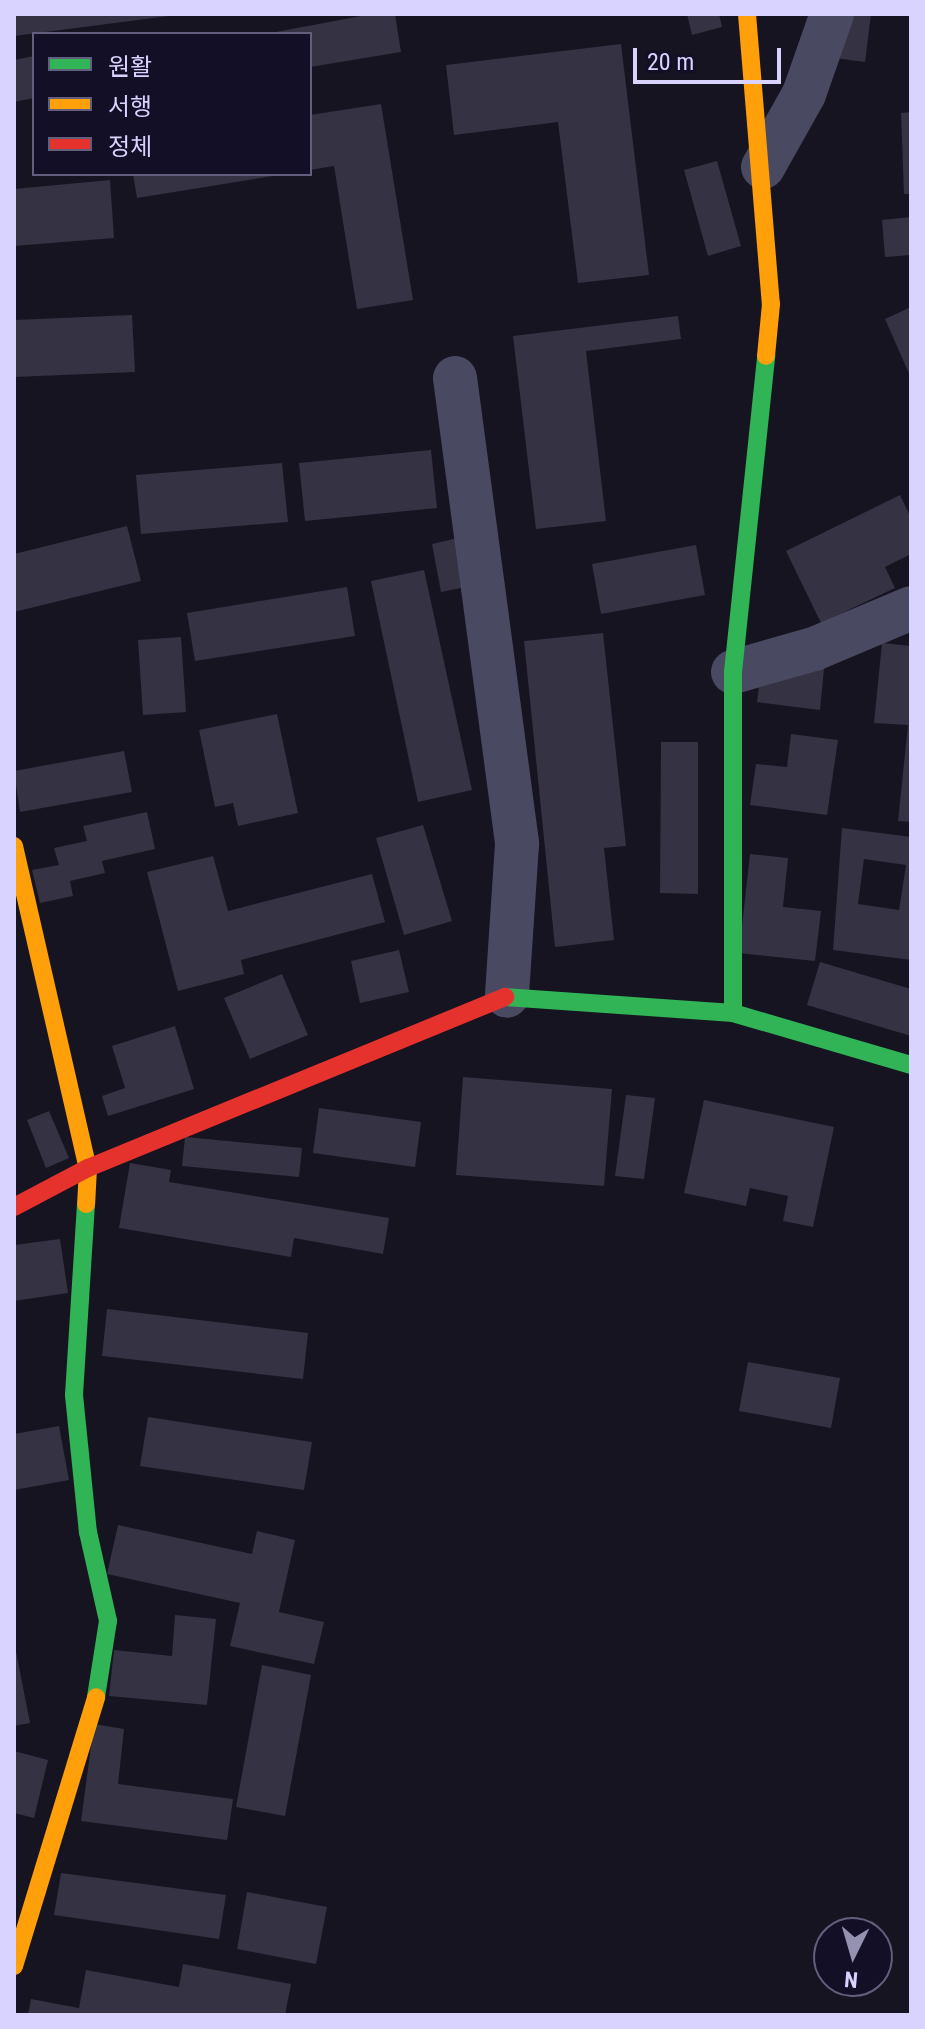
<!DOCTYPE html>
<meta charset="utf-8">
<style>
body{margin:0}
#map{position:relative;width:925px;height:2029px;overflow:hidden;background:#161421;font-family:"Roboto Condensed","Noto Sans KR",sans-serif}
div>[style]{position:absolute}
.building>*{inset:0;background:#343243}
.street>*{height:44px;margin:-22px;padding:0 22px;transform-origin:22px;border-radius:22px;background:#4a4962}
.fast>*{height:18px;margin:-9px;padding:0 9px;transform-origin:9px;border-radius:9px;background:#30b455}
.slow>*{height:18px;margin:-9px;padding:0 9px;transform-origin:9px;border-radius:9px;background:#ff9f0a}
.jam>*{height:18px;margin:-9px;padding:0 9px;transform-origin:9px;border-radius:9px;background:#e5322d}
span{translate:-50% -50%;white-space:nowrap;text-align:center;line-height:1.15;-webkit-text-stroke:7px #130f26;paint-order:stroke}
.frame{position:absolute;inset:0;border:16px solid #d9d4ff;pointer-events:none}
.legend{position:absolute;left:32px;top:32px;width:280px;height:144px;box-sizing:border-box;background:#130f26;border:2px solid #625e7d;margin:0;padding:10px 14px;list-style:none;font-size:24px;color:#d9d4ff}
.legend li{display:flex;align-items:center;gap:16px;height:40px}
.legend b{width:40px;border:2px solid #625e7d}
.north{position:absolute;left:813px;top:1917px;width:80px;height:80px;box-sizing:border-box;background:#130f26;border:2px solid #625e7d;border-radius:50%;rotate:185deg;font-size:22px;font-weight:700;line-height:32px;text-align:center;color:#d9d4ff}
.north::after{content:'';display:block;margin:auto;width:28px;height:36px;background:#9591b1;clip-path:polygon(50% 0,100% 100%,50% 72%,0 100%)}
.scale{position:absolute;left:633px;top:48px;width:148px;height:36px;box-sizing:border-box;border:4px solid #d9d4ff;border-top:0;padding-left:10px;font-size:24px;line-height:28px;white-space:nowrap;color:#d9d4ff;-webkit-text-stroke:6px #130f26;paint-order:stroke}
</style>
<div id="map">
<div class="building">
<i style="clip-path:polygon(14px 14px,168px 14px,169px 16px,14px 36px)"></i>
<i style="clip-path:polygon(372px 14px,395px 14px,401px 52px,310px 67px,310px 34px,265px 34px)"></i>
<i style="clip-path:polygon(687px 14px,719px 14px,722px 27px,692px 35px)"></i>
<i style="clip-path:polygon(841px 14px,871px 14px,865px 62px,835px 58px)"></i>
<i style="clip-path:polygon(621px 44px,649px 275px,578px 283px,558px 122px,454px 135px,446px 65px)"></i>
<i style="clip-path:polygon(34px 56px,34px 98px,14px 102px,14px 60px)"></i>
<i style="clip-path:polygon(381px 104px,413px 300px,357px 309px,334px 166px,310px 170px,310px 115px)"></i>
<i style="clip-path:polygon(911px 112px,911px 194px,904px 194px,901px 113px)"></i>
<i style="clip-path:polygon(717px 161px,741px 246px,708px 256px,684px 170px)"></i>
<i style="clip-path:polygon(133px 174px,273px 174px,273px 176px,137px 198px)"></i>
<i style="clip-path:polygon(110px 180px,114px 238px,14px 246px,14px 189px)"></i>
<i style="clip-path:polygon(911px 217px,911px 255px,885px 257px,882px 220px)"></i>
<i style="clip-path:polygon(911px 307px,911px 378px,885px 319px)"></i>
<i style="clip-path:polygon(132px 315px,135px 372px,14px 377px,14px 320px)"></i>
<i style="clip-path:polygon(678px 316px,681px 339px,586px 351px,606px 521px,536px 529px,513px 336px)"></i>
<i style="clip-path:polygon(431px 450px,437px 508px,305px 521px,299px 463px)"></i>
<i style="clip-path:polygon(282px 463px,288px 522px,141px 534px,136px 475px)"></i>
<i style="clip-path:polygon(900px 495px,911px 518px,911px 554px,885px 567px,895px 588px,821px 623px,786px 551px)"></i>
<i style="clip-path:polygon(127px 526px,141px 581px,14px 612px,14px 554px)"></i>
<i style="clip-path:polygon(462px 537px,471px 586px,441px 592px,432px 544px)"></i>
<i style="clip-path:polygon(696px 545px,705px 595px,601px 614px,592px 564px)"></i>
<i style="clip-path:polygon(424px 570px,472px 790px,418px 802px,371px 581px)"></i>
<i style="clip-path:polygon(347px 587px,355px 636px,195px 661px,187px 613px)"></i>
<i style="clip-path:polygon(603px 633px,626px 846px,604px 848px,614px 940px,555px 947px,524px 641px)"></i>
<i style="clip-path:polygon(181px 637px,186px 712px,143px 715px,138px 640px)"></i>
<i style="clip-path:polygon(882px 643px,911px 646px,911px 822px,898px 821px,908px 725px,874px 723px)"></i>
<i style="clip-path:polygon(779px 665px,824px 669px,820px 710px,757px 702px,760px 679px)"></i>
<i style="clip-path:polygon(277px 714px,298px 813px,238px 826px,233px 803px,215px 807px,199px 730px)"></i>
<i style="clip-path:polygon(791px 734px,838px 740px,827px 815px,750px 805px,756px 764px,787px 767px)"></i>
<i style="clip-path:polygon(661px 742px,698px 742px,698px 894px,660px 893px)"></i>
<i style="clip-path:polygon(124px 751px,132px 792px,20px 812px,14px 771px)"></i>
<i style="clip-path:polygon(147px 812px,155px 849px,102px 861px,105px 873px,70px 881px,73px 896px,40px 903px,32px 870px,59px 865px,54px 848px,87px 841px,83px 826px)"></i>
<i style="clip-path:polygon(423px 825px,452px 921px,404px 935px,376px 838px)"></i>
<i style="clip-path:polygon(evenodd,842px 828px,911px 837px,911px 960px,833px 950px,842px 828px,864px 859px,906px 865px,899px 910px,858px 904px,864px 859px)"></i>
<i style="clip-path:polygon(750px 854px,788px 858px,783px 907px,821px 911px,815px 961px,739px 953px)"></i>
<i style="clip-path:polygon(213px 856px,228px 911px,372px 874px,385px 922px,241px 960px,244px 974px,178px 991px,147px 872px)"></i>
<i style="clip-path:polygon(399px 950px,409px 992px,360px 1003px,351px 961px)"></i>
<i style="clip-path:polygon(820px 962px,911px 989px,911px 1036px,807px 1005px)"></i>
<i style="clip-path:polygon(282px 974px,308px 1035px,250px 1059px,224px 998px)"></i>
<i style="clip-path:polygon(175px 1026px,194px 1089px,108px 1116px,102px 1096px,125px 1088px,112px 1046px)"></i>
<i style="clip-path:polygon(463px 1077px,612px 1089px,604px 1186px,456px 1175px)"></i>
<i style="clip-path:polygon(626px 1095px,655px 1098px,644px 1179px,615px 1176px)"></i>
<i style="clip-path:polygon(704px 1100px,834px 1127px,813px 1227px,783px 1221px,788px 1196px,750px 1188px,746px 1206px,684px 1193px)"></i>
<i style="clip-path:polygon(319px 1108px,421px 1122px,415px 1167px,313px 1153px)"></i>
<i style="clip-path:polygon(49px 1111px,69px 1158px,46px 1168px,27px 1120px)"></i>
<i style="clip-path:polygon(185px 1137px,302px 1148px,299px 1177px,182px 1166px)"></i>
<i style="clip-path:polygon(130px 1163px,171px 1170px,169px 1182px,389px 1218px,383px 1254px,294px 1238px,291px 1257px,119px 1228px)"></i>
<i style="clip-path:polygon(60px 1239px,68px 1293px,14px 1301px,14px 1245px)"></i>
<i style="clip-path:polygon(107px 1309px,308px 1333px,303px 1379px,102px 1356px)"></i>
<i style="clip-path:polygon(748px 1362px,840px 1378px,831px 1428px,739px 1411px)"></i>
<i style="clip-path:polygon(148px 1417px,312px 1442px,304px 1490px,140px 1466px)"></i>
<i style="clip-path:polygon(59px 1426px,69px 1480px,14px 1490px,14px 1434px)"></i>
<i style="clip-path:polygon(118px 1525px,252px 1554px,257px 1531px,295px 1540px,279px 1612px,324px 1622px,314px 1664px,230px 1646px,240px 1603px,107px 1574px)"></i>
<i style="clip-path:polygon(175px 1615px,216px 1619px,207px 1705px,109px 1696px,114px 1650px,172px 1656px)"></i>
<i style="clip-path:polygon(14px 1641px,30px 1723px,14px 1726px)"></i>
<i style="clip-path:polygon(262px 1665px,311px 1675px,285px 1816px,236px 1807px)"></i>
<i style="clip-path:polygon(94px 1724px,124px 1729px,118px 1784px,233px 1799px,227px 1840px,81px 1821px)"></i>
<i style="clip-path:polygon(14px 1751px,48px 1760px,34px 1818px,14px 1813px)"></i>
<i style="clip-path:polygon(61px 1873px,226px 1895px,219px 1939px,54px 1915px)"></i>
<i style="clip-path:polygon(247px 1892px,327px 1907px,316px 1964px,237px 1949px)"></i>
<i style="clip-path:polygon(183px 1964px,291px 1984px,285px 2015px,28px 2015px,31px 1999px,79px 2008px,86px 1970px,179px 1987px)"></i>
</div>
<div class="street">
<i style="left:763px;top:167px;width:84px;rotate:-60.7deg"></i>
<i style="left:804px;top:94px;width:85px;rotate:-70.7deg"></i>
<i style="left:455px;top:378px;width:470px;rotate:82.4deg"></i>
<i style="left:517px;top:844px;width:152px;rotate:93.8deg"></i>
<i style="left:733px;top:672px;width:84px;rotate:-15.9deg"></i>
<i style="left:814px;top:649px;width:105px;rotate:-22.9deg"></i>
</div>
<div class="fast">
<i style="left:505px;top:997px;width:229px;rotate:4deg"></i>
<i style="left:733px;top:1013px;width:185px;rotate:16.3deg"></i>
<i style="left:733px;top:1013px;width:341px;rotate:-90deg"></i>
<i style="left:733px;top:672px;width:318px;rotate:-84deg"></i>
<i style="left:86px;top:1204px;width:191px;rotate:93.6deg"></i>
<i style="left:74px;top:1395px;width:138px;rotate:84.2deg"></i>
<i style="left:88px;top:1532px;width:91px;rotate:77.3deg"></i>
<i style="left:108px;top:1621px;width:77px;rotate:99deg"></i>
</div>
<div class="slow">
<i style="left:747px;top:14px;width:291px;rotate:85.3deg"></i>
<i style="left:771px;top:304px;width:52px;rotate:95.5deg"></i>
<i style="left:14px;top:846px;width:330px;rotate:77.1deg"></i>
<i style="left:88px;top:1168px;width:36px;rotate:93deg"></i>
<i style="left:14px;top:1966px;width:281px;rotate:-73deg"></i>
</div>
<div class="jam">
<i style="left:14px;top:1207px;width:84px;rotate:-27.8deg"></i>
<i style="left:88px;top:1168px;width:451px;rotate:-22.3deg"></i>
</div>
<div class="frame"></div>
<ul class="legend">
<li><b style="height:10px;background:#30b455"></b>원활</li>
<li><b style="height:10px;background:#ff9f0a"></b>서행</li>
<li><b style="height:10px;background:#e5322d"></b>정체</li>
</ul>
<div class="north">N</div>
<div class="scale">20 m</div>
</div>
